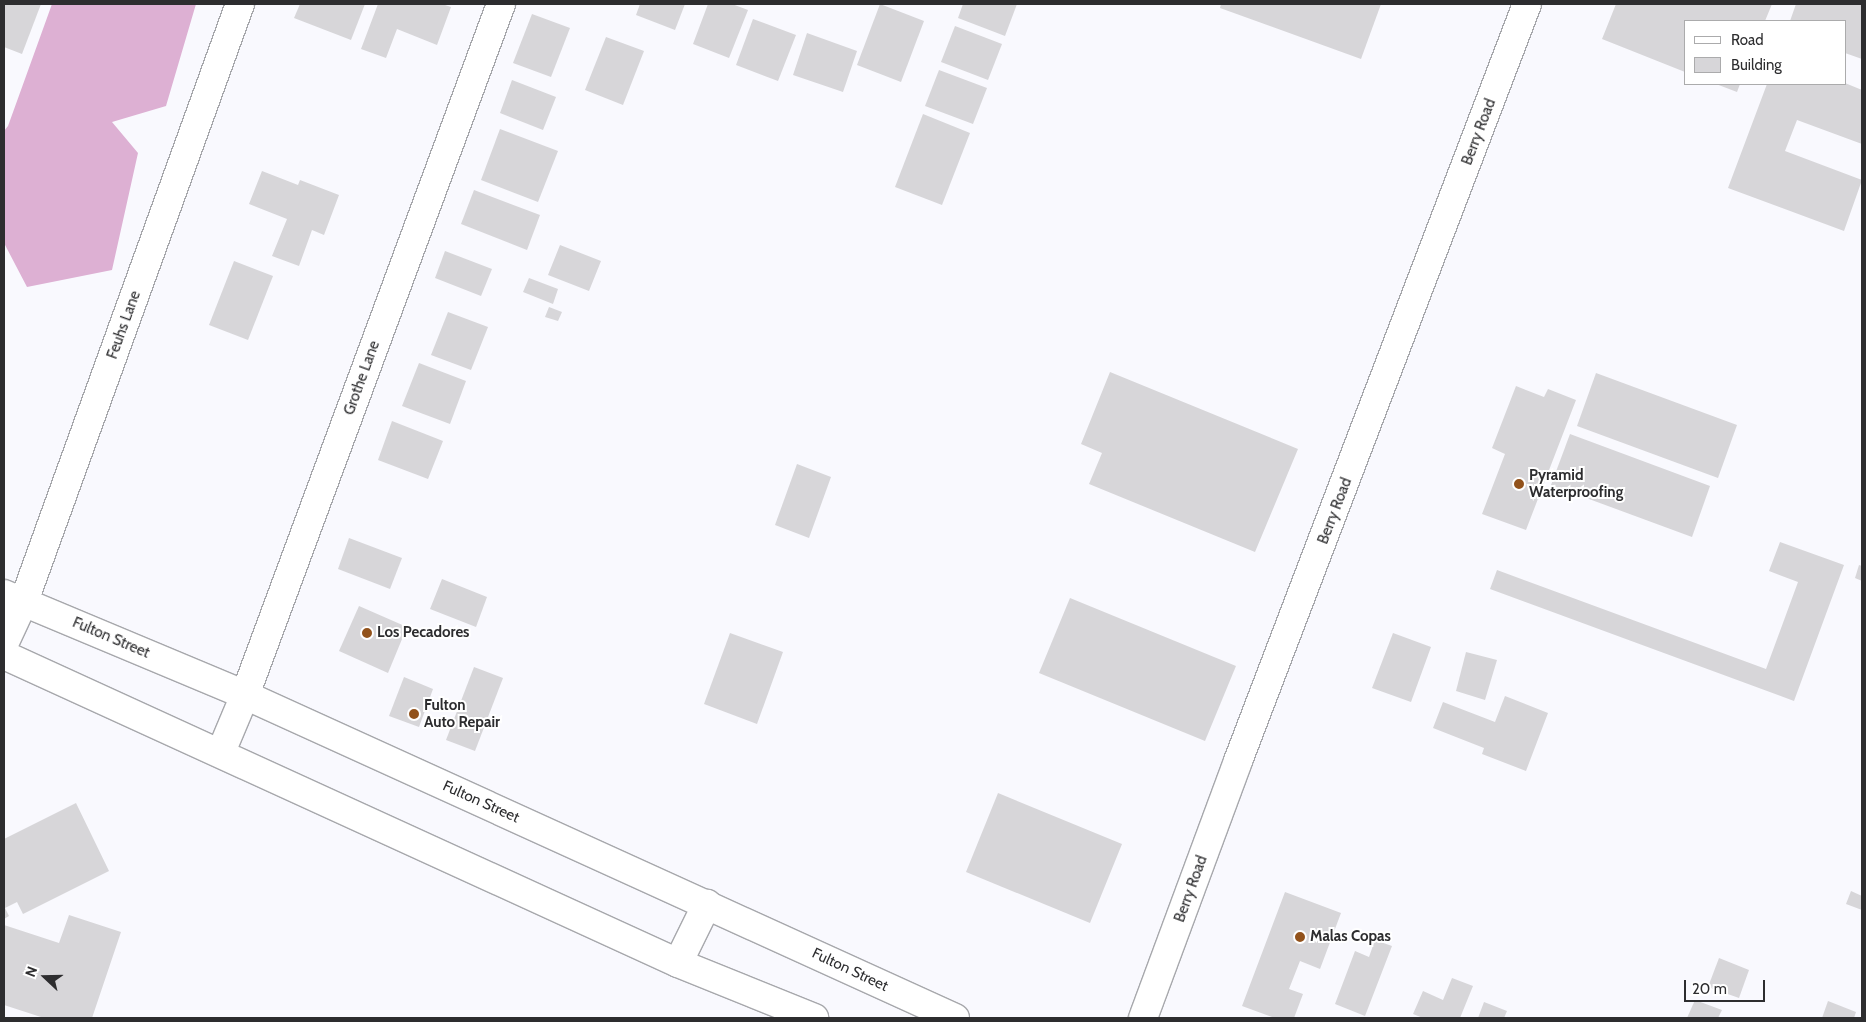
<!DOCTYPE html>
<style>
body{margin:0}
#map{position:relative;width:1866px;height:1022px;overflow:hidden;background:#f9f9fe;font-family:Cabin,sans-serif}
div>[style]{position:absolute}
.forest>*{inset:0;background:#ddb0d3}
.building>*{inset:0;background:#d7d6d9}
.roads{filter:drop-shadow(1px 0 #a7a8ac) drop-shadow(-1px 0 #a7a8ac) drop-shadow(0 1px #a7a8ac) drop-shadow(0 -1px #a7a8ac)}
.street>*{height:28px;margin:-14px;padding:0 14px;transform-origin:14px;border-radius:14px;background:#fff}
.secondary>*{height:28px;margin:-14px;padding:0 14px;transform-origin:14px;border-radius:14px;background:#fff}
.dots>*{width:14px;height:14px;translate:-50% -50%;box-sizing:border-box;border:2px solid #fff;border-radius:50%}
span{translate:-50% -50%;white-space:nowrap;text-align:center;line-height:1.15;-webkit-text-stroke:4px #fff;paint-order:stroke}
.street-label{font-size:15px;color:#2d2d2f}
.poi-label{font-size:15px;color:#2d2d2f;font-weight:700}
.left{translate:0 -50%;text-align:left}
.frame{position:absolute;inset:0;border:5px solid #2d2d2f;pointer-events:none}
.legend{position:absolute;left:1684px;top:20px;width:162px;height:65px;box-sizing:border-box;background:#fff;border:1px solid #ababac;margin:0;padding:6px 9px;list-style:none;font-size:15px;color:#2d2d2f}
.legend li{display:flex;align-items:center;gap:10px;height:25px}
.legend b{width:25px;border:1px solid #ababac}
.north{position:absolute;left:20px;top:952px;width:50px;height:50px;-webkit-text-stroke:4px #fff;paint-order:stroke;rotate:291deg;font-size:14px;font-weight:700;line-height:20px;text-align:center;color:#2d2d2f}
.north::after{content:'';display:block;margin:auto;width:18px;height:22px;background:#2d2d2f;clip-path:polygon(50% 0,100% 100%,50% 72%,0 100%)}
.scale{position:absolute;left:1684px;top:980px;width:81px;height:22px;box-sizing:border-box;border:2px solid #2d2d2f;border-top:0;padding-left:6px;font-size:15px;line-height:18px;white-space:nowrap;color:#2d2d2f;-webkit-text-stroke:4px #fff;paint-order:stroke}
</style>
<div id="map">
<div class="forest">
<i style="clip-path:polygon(52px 4px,196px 4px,166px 106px,112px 122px,138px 153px,112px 270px,27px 287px,4px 243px,4px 131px,8px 126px)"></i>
</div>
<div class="building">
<i style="clip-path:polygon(4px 4px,41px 4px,22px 54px,4px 47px)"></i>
<i style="clip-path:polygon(300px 4px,365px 4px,351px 40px,294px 18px)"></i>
<i style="clip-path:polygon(378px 4px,442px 4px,451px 7px,437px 45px,397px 29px,386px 58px,361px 49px)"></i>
<i style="clip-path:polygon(640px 4px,685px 4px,675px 30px,636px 15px)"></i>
<i style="clip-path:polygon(708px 4px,732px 4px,748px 10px,729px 58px,693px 44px)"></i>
<i style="clip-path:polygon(880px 4px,924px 21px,901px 82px,857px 65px)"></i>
<i style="clip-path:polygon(963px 4px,1017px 4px,1005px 36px,958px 18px)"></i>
<i style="clip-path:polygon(1221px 4px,1381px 4px,1361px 59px,1220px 8px)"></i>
<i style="clip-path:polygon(1616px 4px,1772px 4px,1765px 21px,1685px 21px,1685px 72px,1602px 39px)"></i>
<i style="clip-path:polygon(1796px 4px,1862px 4px,1862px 59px,1845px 53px,1845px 21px,1790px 21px)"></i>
<i style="clip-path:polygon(532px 14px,570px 28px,551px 77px,513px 63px)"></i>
<i style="clip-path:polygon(753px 19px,796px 35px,778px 81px,736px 65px)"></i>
<i style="clip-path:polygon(955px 26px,1002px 44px,988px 80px,941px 62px)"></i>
<i style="clip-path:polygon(807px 33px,857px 51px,843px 92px,793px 75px)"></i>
<i style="clip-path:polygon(606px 37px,644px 51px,623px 105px,585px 90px)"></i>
<i style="clip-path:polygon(939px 70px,987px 88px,973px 124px,925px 106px)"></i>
<i style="clip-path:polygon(512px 80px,556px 97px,543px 130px,500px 113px)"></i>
<i style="clip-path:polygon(1845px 83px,1862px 90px,1862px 144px,1797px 120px,1785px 151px,1862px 180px,1844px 231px,1728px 188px,1767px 84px)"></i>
<i style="clip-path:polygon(1716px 84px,1740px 84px,1737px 92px)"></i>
<i style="clip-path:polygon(923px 114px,970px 133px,942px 205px,895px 187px)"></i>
<i style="clip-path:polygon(500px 129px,558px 151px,538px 202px,481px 180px)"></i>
<i style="clip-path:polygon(262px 171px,298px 185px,300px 180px,339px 195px,324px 235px,312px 230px,299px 266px,272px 256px,287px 219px,249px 204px)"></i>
<i style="clip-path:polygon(474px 190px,540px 215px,527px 250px,461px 224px)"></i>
<i style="clip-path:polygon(560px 245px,601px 261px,589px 291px,548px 275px)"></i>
<i style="clip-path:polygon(445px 251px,492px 269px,481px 296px,435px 278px)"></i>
<i style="clip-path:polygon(234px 261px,273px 276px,248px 340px,209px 325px)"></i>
<i style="clip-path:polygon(529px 278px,558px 289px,553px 304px,523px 292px)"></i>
<i style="clip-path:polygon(549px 307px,562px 312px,558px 321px,545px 317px)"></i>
<i style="clip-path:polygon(448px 312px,488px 327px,471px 370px,431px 355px)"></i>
<i style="clip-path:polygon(419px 363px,466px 381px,450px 424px,402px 406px)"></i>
<i style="clip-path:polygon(1110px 372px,1298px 449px,1255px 552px,1089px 484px,1102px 453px,1081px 444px)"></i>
<i style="clip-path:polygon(1596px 373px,1737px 425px,1718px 478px,1577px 426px)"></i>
<i style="clip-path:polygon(1516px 386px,1544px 397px,1548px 389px,1576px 400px,1526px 530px,1482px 514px,1505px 454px,1492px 448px)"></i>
<i style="clip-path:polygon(392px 421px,443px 441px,428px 479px,378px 460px)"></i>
<i style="clip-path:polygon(1570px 434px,1710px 486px,1692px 537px,1551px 485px)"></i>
<i style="clip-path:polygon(797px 464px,831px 477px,809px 538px,775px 525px)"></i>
<i style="clip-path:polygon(349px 538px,402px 558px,390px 589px,338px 569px)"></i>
<i style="clip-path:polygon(1780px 542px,1844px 565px,1794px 701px,1490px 589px,1497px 570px,1766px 669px,1798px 582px,1769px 571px)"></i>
<i style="clip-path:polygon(1859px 565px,1862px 566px,1862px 581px,1855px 578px)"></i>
<i style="clip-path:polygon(442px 579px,487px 597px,476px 627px,430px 609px)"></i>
<i style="clip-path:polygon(1070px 598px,1236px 666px,1205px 741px,1039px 673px)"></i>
<i style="clip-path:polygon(359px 606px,407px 627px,388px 673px,339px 651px)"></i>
<i style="clip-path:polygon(730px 633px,783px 652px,757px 724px,704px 704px)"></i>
<i style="clip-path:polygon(1393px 633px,1431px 647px,1411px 702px,1372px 688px)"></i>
<i style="clip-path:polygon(1466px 652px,1497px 660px,1485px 700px,1456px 691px)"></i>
<i style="clip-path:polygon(474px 667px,503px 678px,475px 751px,446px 740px)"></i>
<i style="clip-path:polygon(404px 677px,433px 689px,419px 727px,389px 716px)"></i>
<i style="clip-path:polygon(1505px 696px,1548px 713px,1526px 771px,1482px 754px,1484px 748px,1433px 728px,1443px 702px,1495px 722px)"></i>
<i style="clip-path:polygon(998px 793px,1122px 844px,1090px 923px,966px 872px)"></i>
<i style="clip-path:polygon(76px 803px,109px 871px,23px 914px,17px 902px,5px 908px,9px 916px,4px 919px,4px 839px)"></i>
<i style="clip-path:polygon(1851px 891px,1862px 896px,1862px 910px,1846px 904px)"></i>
<i style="clip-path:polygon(1285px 892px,1341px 913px,1320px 969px,1300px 961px,1289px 989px,1303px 994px,1294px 1018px,1275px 1018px,1242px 1006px)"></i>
<i style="clip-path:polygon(69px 915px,121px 932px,92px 1018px,44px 1018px,4px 1005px,4px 925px,59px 943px)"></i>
<i style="clip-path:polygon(1375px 940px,1392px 946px,1365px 1016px,1335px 1004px,1355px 951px,1369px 957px)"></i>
<i style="clip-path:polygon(1719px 958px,1749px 970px,1739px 998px,1708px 987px)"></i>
<i style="clip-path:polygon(1452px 978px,1473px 986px,1460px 1018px,1423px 1018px,1413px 1014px,1423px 991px,1443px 1000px)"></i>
<i style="clip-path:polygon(1695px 1000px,1722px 1010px,1718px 1018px,1687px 1018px)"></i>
<i style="clip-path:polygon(1828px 1001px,1856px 1012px,1854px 1018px,1822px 1018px)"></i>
<i style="clip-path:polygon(1484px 1002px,1507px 1011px,1504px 1018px,1478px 1018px)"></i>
</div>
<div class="roads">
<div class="street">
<i style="left:4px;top:644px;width:47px;rotate:-65.1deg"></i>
<i style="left:24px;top:601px;width:635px;rotate:-70.11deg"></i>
<i style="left:221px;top:752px;width:62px;rotate:-67.2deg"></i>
<i style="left:245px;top:695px;width:737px;rotate:-69.67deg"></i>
</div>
<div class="secondary">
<i style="left:4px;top:594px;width:261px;rotate:22.7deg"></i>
<i style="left:245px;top:695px;width:780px;rotate:24.46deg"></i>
<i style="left:4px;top:655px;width:741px;rotate:24.56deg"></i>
<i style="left:678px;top:963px;width:147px;rotate:22deg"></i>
<i style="left:678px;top:963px;width:66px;rotate:-63.8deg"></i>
<i style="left:1143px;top:1018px;width:274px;rotate:-69.7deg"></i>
<i style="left:1238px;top:761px;width:810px;rotate:-69.1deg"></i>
</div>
</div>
<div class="dots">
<i style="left:1519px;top:484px;background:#92521b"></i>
<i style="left:367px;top:633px;background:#92521b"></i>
<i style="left:414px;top:714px;background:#92521b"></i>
<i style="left:1300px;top:937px;background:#92521b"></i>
</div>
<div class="street-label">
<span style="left:1479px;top:132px;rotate:-69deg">Berry Road</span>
<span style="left:124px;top:325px;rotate:-70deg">Feuhs Lane</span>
<span style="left:362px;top:378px;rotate:-70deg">Grothe Lane</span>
<span style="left:1335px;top:511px;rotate:-69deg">Berry Road</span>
<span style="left:111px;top:638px;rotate:23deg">Fulton Street</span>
<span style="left:481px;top:802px;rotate:24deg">Fulton Street</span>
<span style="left:1191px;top:889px;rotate:-70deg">Berry Road</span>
<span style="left:850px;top:970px;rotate:25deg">Fulton Street</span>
</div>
<div class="poi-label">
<span class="left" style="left:1529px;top:484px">Pyramid<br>Waterproofing</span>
<span class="left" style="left:377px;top:633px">Los Pecadores</span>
<span class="left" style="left:424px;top:714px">Fulton<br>Auto Repair</span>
<span class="left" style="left:1310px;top:937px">Malas Copas</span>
</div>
<div class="frame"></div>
<ul class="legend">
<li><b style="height:6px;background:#fff"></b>Road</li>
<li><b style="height:14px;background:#d7d6d9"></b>Building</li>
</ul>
<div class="north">N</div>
<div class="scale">20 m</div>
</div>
